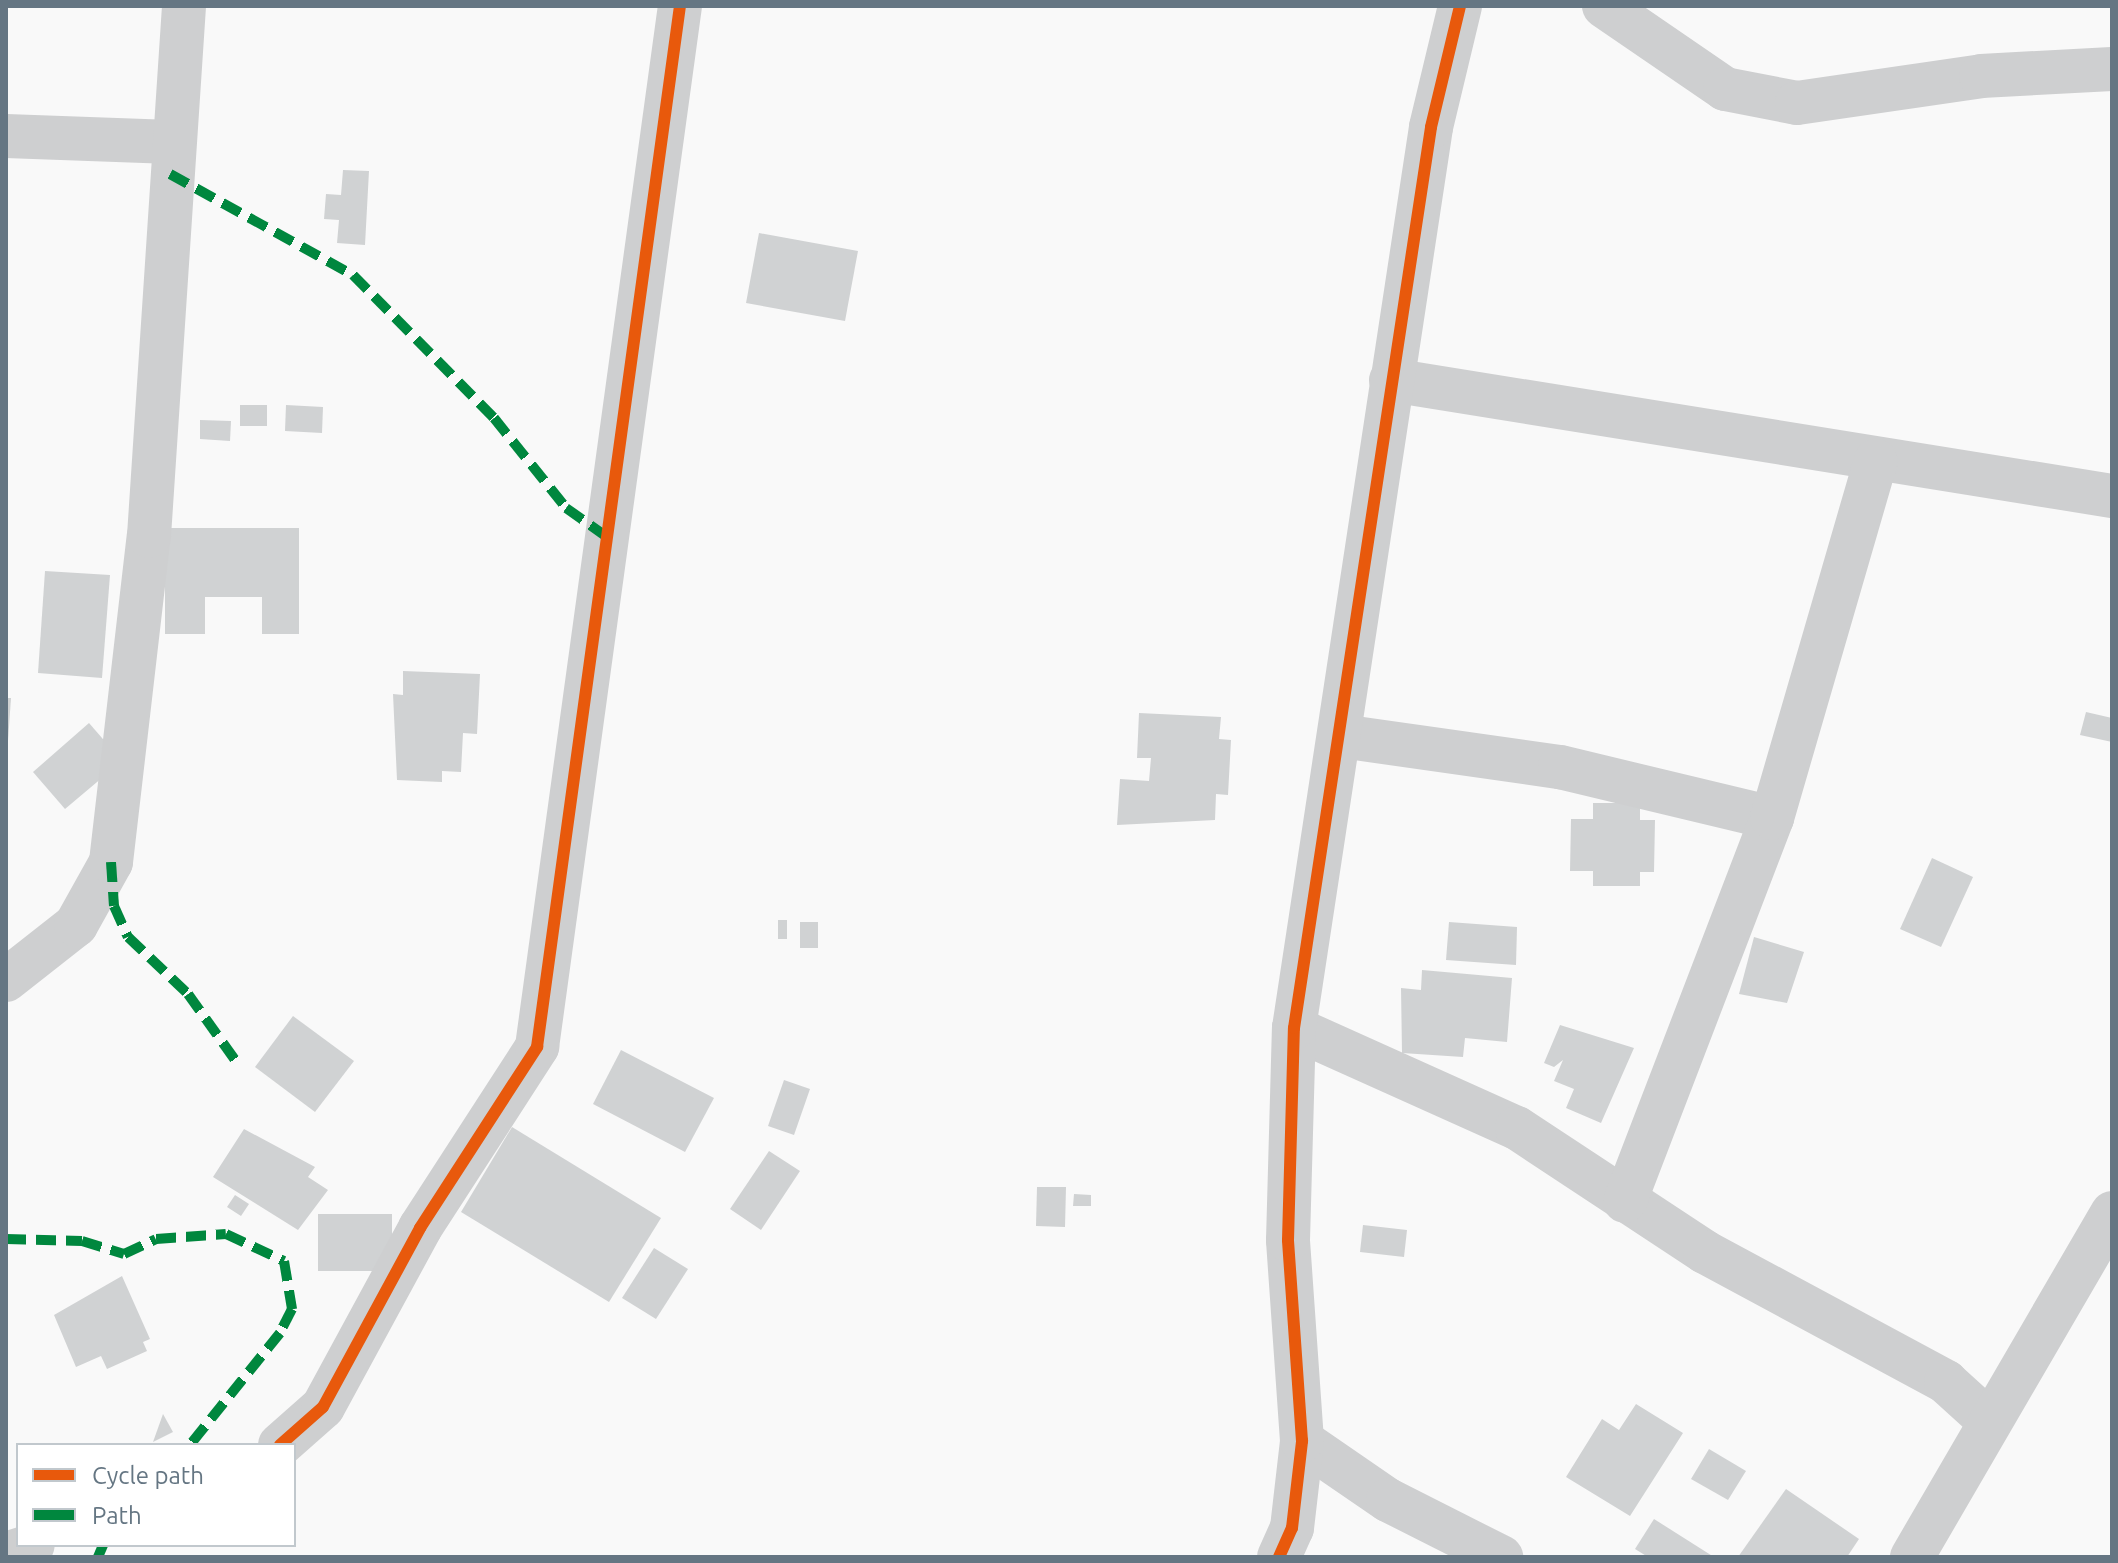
<!DOCTYPE html>
<style>
body{margin:0}
#map{position:relative;width:2118px;height:1563px;overflow:hidden;background:#f9f9f9;font-family:Ubuntu,sans-serif}
div>[style]{position:absolute}
.building>*{inset:0;background:#d0d2d3}
.minor>*{height:44px;margin:-22px;padding:0 22px;transform-origin:22px;border-radius:22px;background:#cecfd0}
.quiet>*{height:10px;margin-top:-5px;transform-origin:0;background:repeating-linear-gradient(90deg,#00873e 0 20px,transparent 0 30px)}
.cycleway>*{height:12px;margin:-6px;padding:0 6px;transform-origin:6px;border-radius:6px;background:#e8590c}
span{translate:-50% -50%;white-space:nowrap;text-align:center;line-height:1.15;-webkit-text-stroke:8px #fff;paint-order:stroke}
.frame{position:absolute;inset:0;border:8px solid #657683;pointer-events:none}
.legend{position:absolute;left:16px;top:1443px;width:280px;height:104px;box-sizing:border-box;background:#fff;border:2px solid #c1c8cd;margin:0;padding:10px 14px;list-style:none;font-size:24px;color:#657683}
.legend li{display:flex;align-items:center;gap:16px;height:40px}
.legend b{width:40px;border:2px solid #c1c8cd}
</style>
<div id="map">
<div class="building">
<i style="clip-path:polygon(343px 170px,369px 171px,365px 245px,337px 243px,339px 220px,324px 219px,326px 194px,341px 195px)"></i>
<i style="clip-path:polygon(759px 233px,858px 251px,845px 321px,746px 303px)"></i>
<i style="clip-path:polygon(240px 405px,267px 405px,267px 426px,240px 426px)"></i>
<i style="clip-path:polygon(286px 405px,323px 407px,322px 433px,285px 431px)"></i>
<i style="clip-path:polygon(200px 420px,231px 421px,230px 441px,200px 439px)"></i>
<i style="clip-path:polygon(165px 528px,299px 528px,299px 634px,262px 634px,262px 597px,205px 597px,205px 634px,165px 634px)"></i>
<i style="clip-path:polygon(45px 571px,110px 575px,102px 678px,38px 673px)"></i>
<i style="clip-path:polygon(403px 671px,480px 674px,477px 734px,463px 733px,461px 772px,442px 771px,442px 782px,397px 780px,393px 694px,403px 695px)"></i>
<i style="clip-path:polygon(6px 698px,11px 698px,8px 741px,6px 741px)"></i>
<i style="clip-path:polygon(2086px 712px,2112px 718px,2112px 742px,2080px 735px)"></i>
<i style="clip-path:polygon(1139px 713px,1221px 717px,1219px 739px,1231px 740px,1228px 795px,1216px 794px,1215px 820px,1117px 825px,1120px 779px,1149px 781px,1151px 758px,1137px 758px)"></i>
<i style="clip-path:polygon(89px 723px,122px 761px,65px 809px,33px 772px)"></i>
<i style="clip-path:polygon(1593px 803px,1640px 803px,1640px 820px,1655px 820px,1654px 872px,1640px 872px,1640px 886px,1593px 886px,1593px 871px,1570px 871px,1571px 819px,1593px 819px)"></i>
<i style="clip-path:polygon(1932px 858px,1973px 877px,1941px 947px,1900px 929px)"></i>
<i style="clip-path:polygon(778px 920px,787px 920px,787px 939px,778px 939px)"></i>
<i style="clip-path:polygon(800px 922px,818px 922px,818px 948px,800px 948px)"></i>
<i style="clip-path:polygon(1449px 922px,1517px 927px,1516px 965px,1446px 960px)"></i>
<i style="clip-path:polygon(1754px 937px,1804px 952px,1787px 1003px,1739px 994px)"></i>
<i style="clip-path:polygon(1422px 970px,1512px 978px,1507px 1042px,1465px 1038px,1463px 1057px,1402px 1053px,1401px 988px,1421px 990px)"></i>
<i style="clip-path:polygon(293px 1016px,354px 1061px,315px 1112px,255px 1067px)"></i>
<i style="clip-path:polygon(1560px 1025px,1634px 1048px,1601px 1123px,1566px 1108px,1574px 1089px,1554px 1081px,1563px 1060px,1554px 1067px,1544px 1063px)"></i>
<i style="clip-path:polygon(621px 1050px,714px 1098px,685px 1152px,593px 1104px)"></i>
<i style="clip-path:polygon(784px 1080px,810px 1089px,794px 1135px,768px 1126px)"></i>
<i style="clip-path:polygon(512px 1127px,661px 1218px,609px 1302px,461px 1212px)"></i>
<i style="clip-path:polygon(244px 1129px,315px 1167px,308px 1177px,328px 1190px,298px 1230px,213px 1177px)"></i>
<i style="clip-path:polygon(769px 1151px,800px 1171px,761px 1230px,730px 1209px)"></i>
<i style="clip-path:polygon(1037px 1187px,1066px 1187px,1065px 1227px,1036px 1226px)"></i>
<i style="clip-path:polygon(1074px 1194px,1091px 1195px,1091px 1206px,1073px 1206px)"></i>
<i style="clip-path:polygon(235px 1195px,249px 1204px,241px 1216px,227px 1207px)"></i>
<i style="clip-path:polygon(318px 1214px,392px 1214px,392px 1271px,318px 1271px)"></i>
<i style="clip-path:polygon(1363px 1225px,1407px 1230px,1404px 1257px,1360px 1252px)"></i>
<i style="clip-path:polygon(654px 1248px,688px 1269px,656px 1319px,622px 1298px)"></i>
<i style="clip-path:polygon(122px 1276px,150px 1339px,143px 1342px,147px 1351px,107px 1369px,101px 1356px,76px 1367px,54px 1315px)"></i>
<i style="clip-path:polygon(1636px 1404px,1683px 1433px,1630px 1516px,1566px 1477px,1602px 1419px,1619px 1430px)"></i>
<i style="clip-path:polygon(163px 1414px,173px 1432px,153px 1442px)"></i>
<i style="clip-path:polygon(1709px 1449px,1746px 1471px,1728px 1500px,1691px 1479px)"></i>
<i style="clip-path:polygon(1786px 1489px,1859px 1539px,1847px 1557px,1738px 1557px)"></i>
<i style="clip-path:polygon(1654px 1519px,1714px 1557px,1648px 1557px,1635px 1549px)"></i>
</div>
<div class="minor">
<i style="left:1604px;top:6px;width:147px;rotate:34.4deg"></i>
<i style="left:1725px;top:89px;width:73px;rotate:11deg"></i>
<i style="left:1797px;top:103px;width:186px;rotate:-8.3deg"></i>
<i style="left:1981px;top:76px;width:131px;rotate:-3.1deg"></i>
<i style="left:6px;top:136px;width:166px;rotate:2.1deg"></i>
<i style="left:1391px;top:380px;width:730px;rotate:9.14deg"></i>
<i style="left:1341px;top:736px;width:221px;rotate:8.1deg"></i>
<i style="left:1560px;top:767px;width:218px;rotate:13.5deg"></i>
<i style="left:6px;top:980px;width:89px;rotate:-38.2deg"></i>
<i style="left:76px;top:925px;width:72px;rotate:-60.9deg"></i>
<i style="left:111px;top:862px;width:328px;rotate:-83.4deg"></i>
<i style="left:149px;top:536px;width:531px;rotate:-86.22deg"></i>
<i style="left:1294px;top:1028px;width:244px;rotate:24.2deg"></i>
<i style="left:1517px;top:1128px;width:225px;rotate:33.4deg"></i>
<i style="left:1705px;top:1252px;width:274px;rotate:28.3deg"></i>
<i style="left:1946px;top:1382px;width:58px;rotate:42.2deg"></i>
<i style="left:1625px;top:1201px;width:410px;rotate:-69deg"></i>
<i style="left:1772px;top:818px;width:372px;rotate:-73.8deg"></i>
<i style="left:1302px;top:1441px;width:104px;rotate:34.5deg"></i>
<i style="left:1388px;top:1500px;width:127px;rotate:26.8deg"></i>
<i style="left:280px;top:1445px;width:57px;rotate:-41.5deg"></i>
<i style="left:323px;top:1407px;width:204px;rotate:-61.5deg"></i>
<i style="left:420px;top:1228px;width:216px;rotate:-57.1deg"></i>
<i style="left:537px;top:1047px;width:1051px;rotate:-82.18deg"></i>
<i style="left:6px;top:1554px;width:28px;rotate:-18deg"></i>
<i style="left:1279px;top:1557px;width:32px;rotate:-66deg"></i>
<i style="left:1292px;top:1528px;width:88px;rotate:-83.4deg"></i>
<i style="left:1302px;top:1441px;width:201px;rotate:-94deg"></i>
<i style="left:1288px;top:1240px;width:212px;rotate:-88.4deg"></i>
<i style="left:1294px;top:1028px;width:911px;rotate:-81.35deg"></i>
<i style="left:1431px;top:127px;width:124px;rotate:-76.5deg"></i>
<i style="left:1912px;top:1557px;width:398px;rotate:-59.8deg"></i>
</div>
<div class="quiet">
<i style="left:170px;top:174px;width:209px;rotate:28.9deg"></i>
<i style="left:353px;top:275px;width:201px;rotate:45.4deg"></i>
<i style="left:494px;top:418px;width:115px;rotate:51.3deg"></i>
<i style="left:566px;top:508px;width:50px;rotate:35.3deg"></i>
<i style="left:111px;top:862px;width:44px;rotate:86.1deg"></i>
<i style="left:114px;top:906px;width:34px;rotate:66deg"></i>
<i style="left:128px;top:937px;width:83px;rotate:43.5deg"></i>
<i style="left:188px;top:994px;width:86px;rotate:54.5deg"></i>
<i style="left:6px;top:1239px;width:76px;rotate:1.5deg"></i>
<i style="left:82px;top:1241px;width:44px;rotate:17.2deg"></i>
<i style="left:124px;top:1254px;width:35px;rotate:-25deg"></i>
<i style="left:156px;top:1239px;width:70px;rotate:-4.1deg"></i>
<i style="left:226px;top:1234px;width:64px;rotate:25deg"></i>
<i style="left:284px;top:1261px;width:49px;rotate:80.5deg"></i>
<i style="left:292px;top:1309px;width:27px;rotate:117deg"></i>
<i style="left:280px;top:1333px;width:144px;rotate:128.8deg"></i>
<i style="left:98px;top:1557px;width:13px;rotate:-67deg"></i>
</div>
<div class="cycleway">
<i style="left:280px;top:1445px;width:57px;rotate:-41.5deg"></i>
<i style="left:323px;top:1407px;width:204px;rotate:-61.5deg"></i>
<i style="left:420px;top:1228px;width:216px;rotate:-57.1deg"></i>
<i style="left:537px;top:1047px;width:1051px;rotate:-82.18deg"></i>
<i style="left:1279px;top:1557px;width:32px;rotate:-66deg"></i>
<i style="left:1292px;top:1528px;width:88px;rotate:-83.4deg"></i>
<i style="left:1302px;top:1441px;width:201px;rotate:-94deg"></i>
<i style="left:1288px;top:1240px;width:212px;rotate:-88.4deg"></i>
<i style="left:1294px;top:1028px;width:911px;rotate:-81.35deg"></i>
<i style="left:1431px;top:127px;width:124px;rotate:-76.5deg"></i>
</div>
<div class="frame"></div>
<ul class="legend">
<li><b style="height:10px;background:#e8590c"></b>Cycle path</li>
<li><b style="height:10px;background:#00873e"></b>Path</li>
</ul>
</div>
